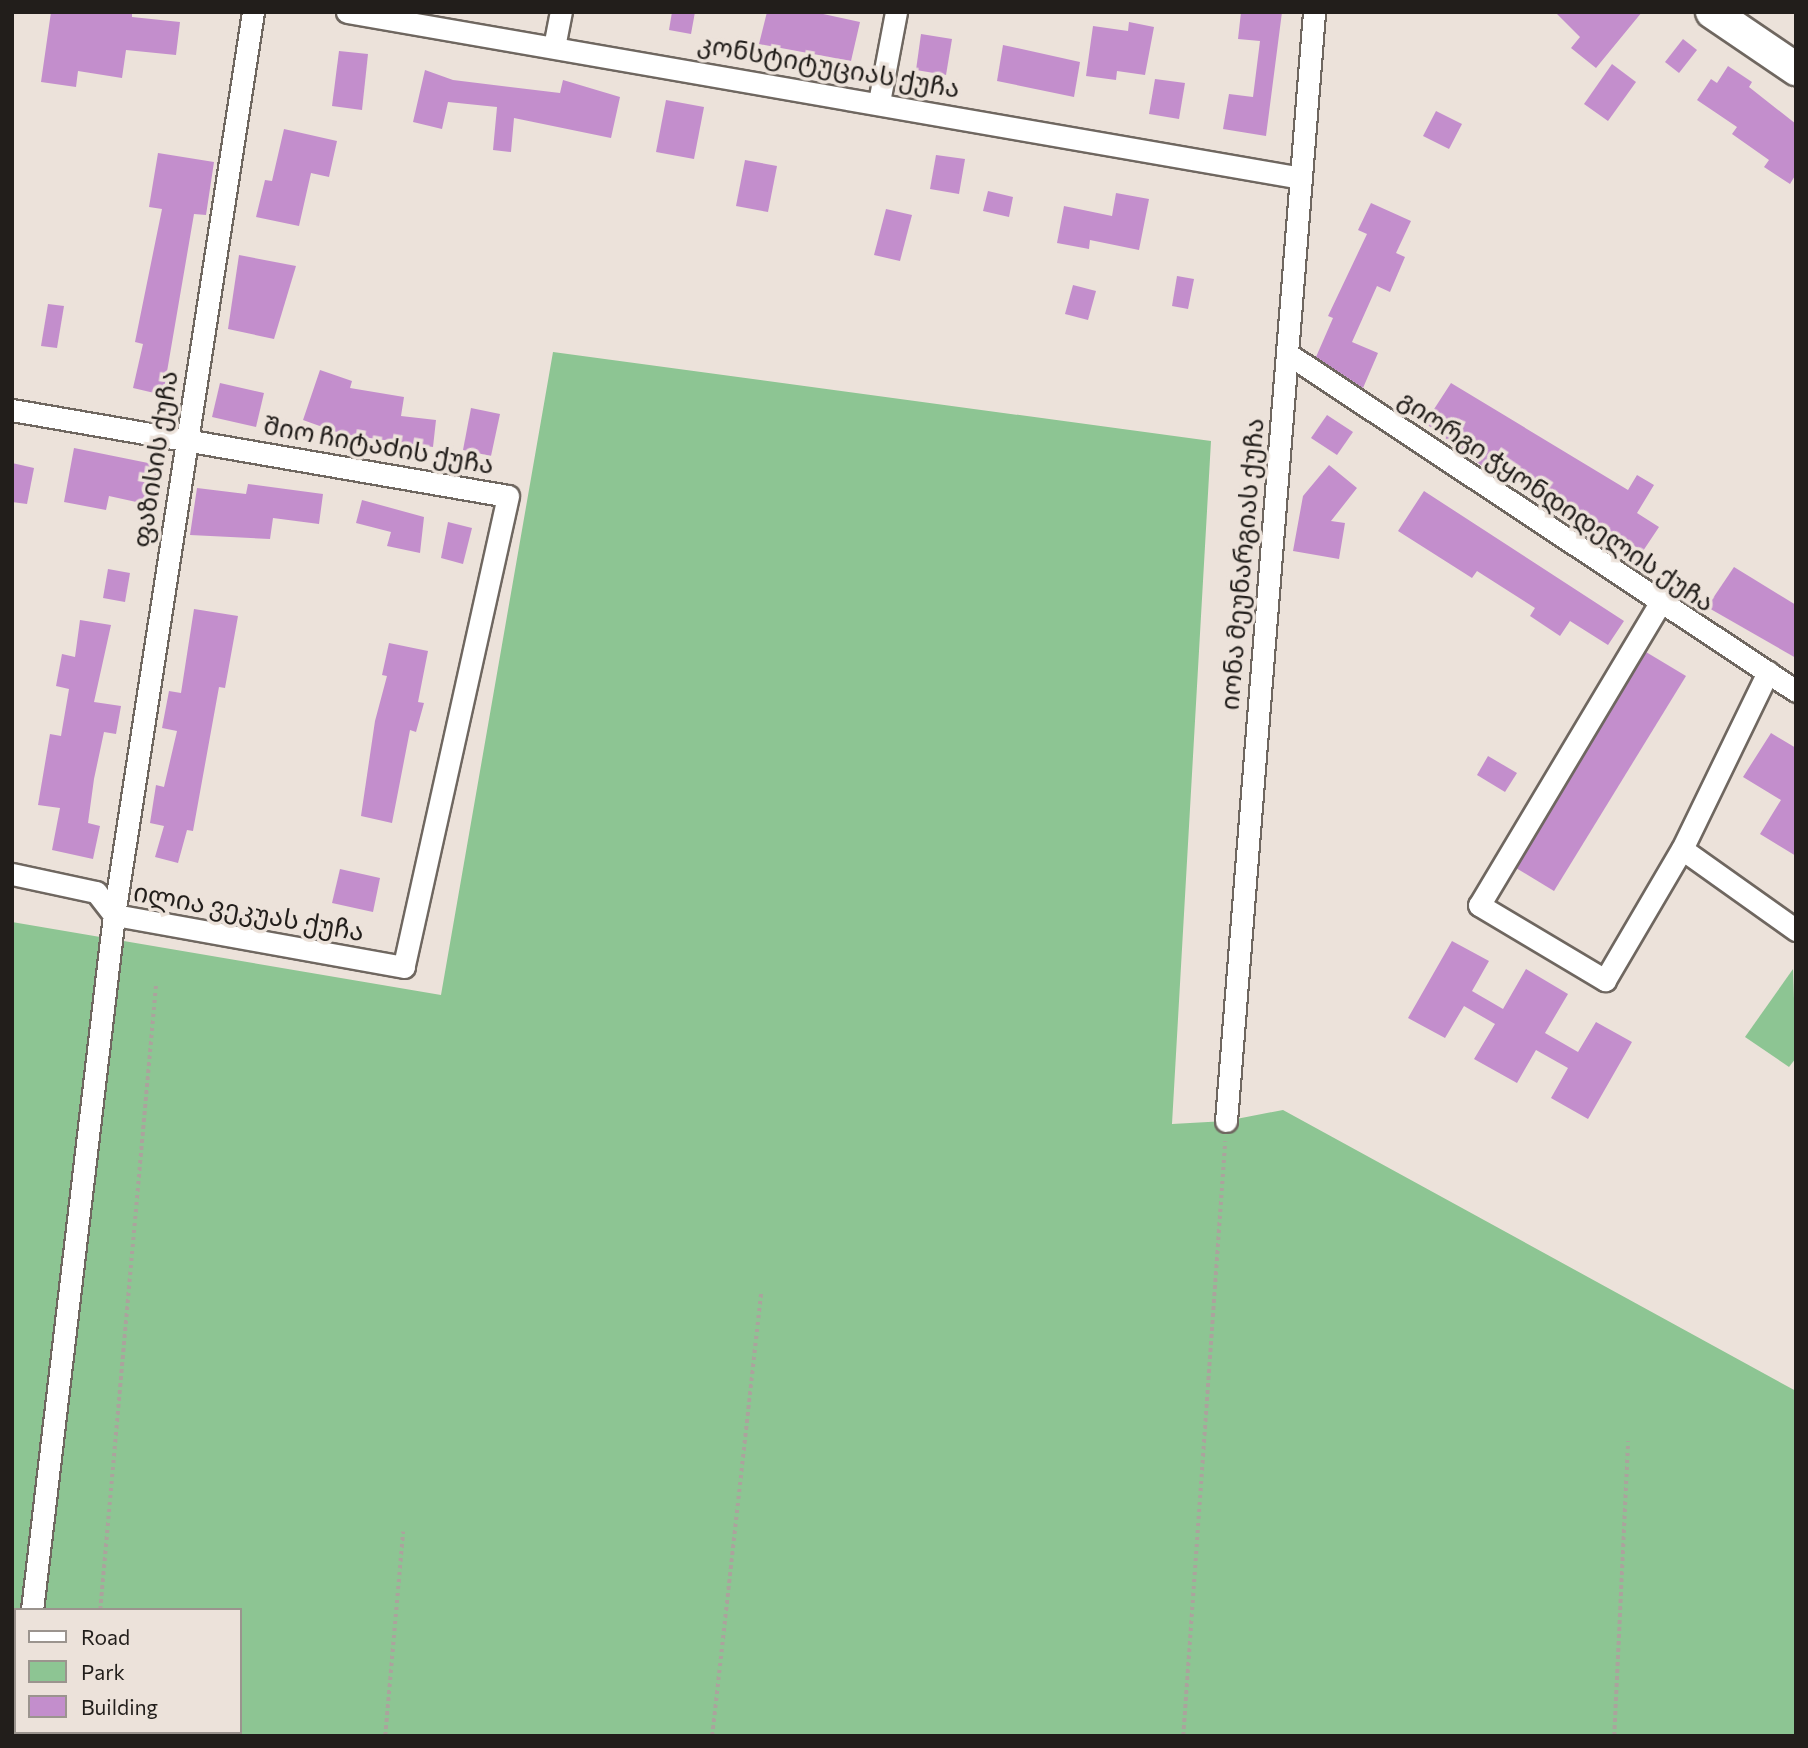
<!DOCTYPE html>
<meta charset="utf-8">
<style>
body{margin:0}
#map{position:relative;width:1808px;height:1748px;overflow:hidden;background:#ece2da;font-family:Commissioner,"Noto Sans Georgian",sans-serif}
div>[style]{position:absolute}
.green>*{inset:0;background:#8dc593}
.building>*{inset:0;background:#c38ecc}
.path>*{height:3.5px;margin-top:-1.75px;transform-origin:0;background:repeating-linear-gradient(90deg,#aba39d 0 3.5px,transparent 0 7px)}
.roads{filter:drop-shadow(2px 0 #6f6760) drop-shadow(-2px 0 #6f6760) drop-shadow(0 2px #6f6760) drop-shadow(0 -2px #6f6760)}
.minor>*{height:21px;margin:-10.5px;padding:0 10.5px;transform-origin:10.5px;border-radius:10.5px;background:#fff}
.highway>*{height:32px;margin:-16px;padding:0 16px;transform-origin:16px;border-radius:16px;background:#fff}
span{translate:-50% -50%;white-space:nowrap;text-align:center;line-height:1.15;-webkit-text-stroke:7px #ece2da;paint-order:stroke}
.street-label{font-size:26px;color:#221e1b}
.frame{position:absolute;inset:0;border:14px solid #221e1b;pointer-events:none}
.legend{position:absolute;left:14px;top:1608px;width:228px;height:126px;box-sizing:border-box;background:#ece2da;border:2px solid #9b948e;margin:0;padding:9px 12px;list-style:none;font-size:21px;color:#221e1b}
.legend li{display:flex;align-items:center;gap:14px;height:35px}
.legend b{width:35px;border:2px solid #9b948e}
</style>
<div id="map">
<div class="green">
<i style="clip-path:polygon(evenodd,553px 352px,1211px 441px,1172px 1124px,1226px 1121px,1283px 1110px,1796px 1391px,1796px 1736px,12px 1736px,12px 922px,441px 995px,553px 352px,16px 1610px,240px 1610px,240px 1732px,16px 1732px,16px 1610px)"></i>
<i style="clip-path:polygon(1793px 969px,1796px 1058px,1789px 1067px,1745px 1037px)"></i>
</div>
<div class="building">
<i style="clip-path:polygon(51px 12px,132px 12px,132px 17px,180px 22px,176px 55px,126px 50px,122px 78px,78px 71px,76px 87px,41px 82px)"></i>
<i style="clip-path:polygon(672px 12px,695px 12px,691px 34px,669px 30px)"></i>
<i style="clip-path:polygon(767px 12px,814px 12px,860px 22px,851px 61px,759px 44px)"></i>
<i style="clip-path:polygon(1241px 12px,1282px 12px,1266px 136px,1223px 129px,1229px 94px,1253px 97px,1260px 41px,1238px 39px)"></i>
<i style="clip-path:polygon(1555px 12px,1642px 12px,1596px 68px,1571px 48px,1580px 37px)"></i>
<i style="clip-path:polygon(1129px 22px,1154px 27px,1145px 75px,1117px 71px,1116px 80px,1086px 76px,1093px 26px,1128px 31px)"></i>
<i style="clip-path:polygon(921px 34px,952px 39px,946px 75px,916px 70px)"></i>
<i style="clip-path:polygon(1683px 39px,1697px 50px,1679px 73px,1665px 62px)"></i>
<i style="clip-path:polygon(1003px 45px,1080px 62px,1074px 97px,997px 81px)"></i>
<i style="clip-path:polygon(339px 51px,368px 54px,362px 110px,332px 106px)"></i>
<i style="clip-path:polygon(1612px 64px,1636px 82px,1608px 121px,1584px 104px)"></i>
<i style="clip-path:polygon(1728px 66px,1752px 82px,1749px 87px,1796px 124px,1796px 174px,1790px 184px,1764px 167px,1769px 160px,1732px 134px,1737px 127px,1697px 100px,1711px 79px,1717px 83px)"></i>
<i style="clip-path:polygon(425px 70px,453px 80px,560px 93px,563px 80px,620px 97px,611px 138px,514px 118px,511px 152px,493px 150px,497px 107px,448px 102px,442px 129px,413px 122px)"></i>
<i style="clip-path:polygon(1155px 79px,1185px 83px,1179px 119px,1149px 114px)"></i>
<i style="clip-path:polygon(666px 100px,704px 107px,694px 159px,656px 152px)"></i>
<i style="clip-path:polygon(1436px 111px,1462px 124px,1449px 149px,1423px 136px)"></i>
<i style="clip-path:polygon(284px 129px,337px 141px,329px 177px,311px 173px,299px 226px,256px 217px,265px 180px,272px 181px)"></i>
<i style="clip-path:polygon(158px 153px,214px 162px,206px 215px,194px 214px,163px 395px,133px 388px,143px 344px,135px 342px,162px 209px,149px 207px)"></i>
<i style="clip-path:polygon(936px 155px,965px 159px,959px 194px,930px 189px)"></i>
<i style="clip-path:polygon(745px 160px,777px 166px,768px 212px,736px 206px)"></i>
<i style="clip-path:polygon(988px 191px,1013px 197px,1009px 217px,983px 211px)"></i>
<i style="clip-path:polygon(1116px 193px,1149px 199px,1139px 250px,1090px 240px,1089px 249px,1057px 243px,1064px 206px,1112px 216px)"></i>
<i style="clip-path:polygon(1371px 203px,1411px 221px,1396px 253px,1405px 257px,1390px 292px,1377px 286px,1352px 342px,1378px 353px,1363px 388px,1316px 357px,1333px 318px,1328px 316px,1367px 234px,1358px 230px)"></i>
<i style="clip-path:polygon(886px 209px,912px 215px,900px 261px,874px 255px)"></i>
<i style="clip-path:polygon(239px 255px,296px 266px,274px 339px,228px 329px)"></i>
<i style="clip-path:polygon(1177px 276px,1194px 279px,1188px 309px,1172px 306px)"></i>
<i style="clip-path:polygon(1073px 285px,1096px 291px,1088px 320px,1065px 314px)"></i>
<i style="clip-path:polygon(48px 304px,64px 306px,57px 348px,41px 346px)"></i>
<i style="clip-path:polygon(320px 370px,352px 381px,350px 388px,404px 397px,401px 416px,436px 420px,433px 447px,342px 434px,303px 420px)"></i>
<i style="clip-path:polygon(220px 383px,264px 393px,256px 427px,212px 417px)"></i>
<i style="clip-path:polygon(1451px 383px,1628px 490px,1637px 475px,1654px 485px,1637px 513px,1659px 527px,1643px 551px,1499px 467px,1494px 475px,1425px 423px)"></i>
<i style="clip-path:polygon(471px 408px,500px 414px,491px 456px,463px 450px)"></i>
<i style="clip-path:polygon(1327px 415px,1353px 432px,1337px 455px,1311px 438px)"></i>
<i style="clip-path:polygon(74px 448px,158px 465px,150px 505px,109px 496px,106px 510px,64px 502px)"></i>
<i style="clip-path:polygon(12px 463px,34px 468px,27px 504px,12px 502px)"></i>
<i style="clip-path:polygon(1329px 465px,1357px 488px,1331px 521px,1345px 523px,1339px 559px,1293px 551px,1303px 496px)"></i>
<i style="clip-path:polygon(248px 484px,323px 494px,319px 524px,273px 518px,270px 539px,190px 535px,197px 488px,246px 494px)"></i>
<i style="clip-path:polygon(1424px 491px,1624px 621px,1608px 645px,1570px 621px,1560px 636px,1530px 616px,1535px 608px,1477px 571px,1472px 578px,1398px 531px)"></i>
<i style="clip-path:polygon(362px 500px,424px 517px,420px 553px,387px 546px,391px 532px,356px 523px)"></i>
<i style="clip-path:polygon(448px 522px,472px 528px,463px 564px,441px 558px)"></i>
<i style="clip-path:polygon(1734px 567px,1796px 605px,1796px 658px,1707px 607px)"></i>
<i style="clip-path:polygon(108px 569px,130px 573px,125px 602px,103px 598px)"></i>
<i style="clip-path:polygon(194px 609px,238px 616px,225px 688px,219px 687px,193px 831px,187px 830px,178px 863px,155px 857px,164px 826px,150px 823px,156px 785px,164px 787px,177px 731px,162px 728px,169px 691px,181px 693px)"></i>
<i style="clip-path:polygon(80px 620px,111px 625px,94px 702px,121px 706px,116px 734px,104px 732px,94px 779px,88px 823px,100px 826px,93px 859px,52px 850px,60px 808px,38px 805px,50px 734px,61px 736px,69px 689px,56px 686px,62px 654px,75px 657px)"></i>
<i style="clip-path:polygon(389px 643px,428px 651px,418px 702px,424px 703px,416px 732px,410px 730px,392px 823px,361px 816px,375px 721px,387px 676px,382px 675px)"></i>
<i style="clip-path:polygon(1646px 652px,1686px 676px,1554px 891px,1516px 868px)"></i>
<i style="clip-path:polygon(1771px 733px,1796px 748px,1796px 856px,1760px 834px,1781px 800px,1743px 777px)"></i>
<i style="clip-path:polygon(1488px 756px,1517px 773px,1505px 792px,1477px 775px)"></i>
<i style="clip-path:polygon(340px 869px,380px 878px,373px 912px,332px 903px)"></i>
<i style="clip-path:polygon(1452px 941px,1489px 961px,1472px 991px,1503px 1009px,1526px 969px,1568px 994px,1545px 1033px,1578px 1052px,1596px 1022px,1632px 1042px,1588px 1119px,1551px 1098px,1568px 1068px,1536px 1050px,1517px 1083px,1474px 1059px,1495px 1024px,1464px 1006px,1445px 1038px,1408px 1018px)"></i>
</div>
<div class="path">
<i style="left:100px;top:1610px;width:630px;rotate:-84.9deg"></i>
<i style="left:88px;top:1736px;width:4px;rotate:-76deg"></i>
<i style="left:385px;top:1736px;width:205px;rotate:-85deg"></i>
<i style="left:712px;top:1736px;width:447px;rotate:-83.7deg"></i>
<i style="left:1183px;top:1736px;width:596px;rotate:-85.96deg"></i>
<i style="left:1614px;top:1736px;width:295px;rotate:-87.3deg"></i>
</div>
<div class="roads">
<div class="minor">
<i style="left:347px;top:12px;width:968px;rotate:9.87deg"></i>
<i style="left:554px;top:47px;width:36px;rotate:-79deg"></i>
<i style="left:879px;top:102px;width:92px;rotate:-79.3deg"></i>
<i style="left:1288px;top:354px;width:610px;rotate:33.56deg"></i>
<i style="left:12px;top:410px;width:503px;rotate:9.84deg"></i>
<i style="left:508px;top:496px;width:482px;rotate:102.5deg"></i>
<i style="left:404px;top:967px;width:295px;rotate:-169.8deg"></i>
<i style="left:114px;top:915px;width:29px;rotate:-128deg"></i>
<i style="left:96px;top:892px;width:86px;rotate:-167.9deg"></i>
<i style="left:1660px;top:603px;width:352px;rotate:120.9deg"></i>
<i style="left:1479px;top:905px;width:147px;rotate:30.8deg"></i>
<i style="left:1605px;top:980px;width:152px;rotate:-59.6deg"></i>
<i style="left:1682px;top:849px;width:197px;rotate:-64.1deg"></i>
<i style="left:1682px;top:849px;width:140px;rotate:35.4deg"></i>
<i style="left:1226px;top:1121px;width:1112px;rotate:-85.46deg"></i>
<i style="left:32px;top:1610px;width:700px;rotate:-83.27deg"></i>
<i style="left:114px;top:915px;width:914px;rotate:-81.25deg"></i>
<i style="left:18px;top:1736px;width:4px;rotate:-90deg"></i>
</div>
<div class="highway">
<i style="left:1712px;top:12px;width:102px;rotate:34.2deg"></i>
</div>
</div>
<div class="street-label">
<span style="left:829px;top:65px;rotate:10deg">კონსტიტუციას ქუჩა</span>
<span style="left:379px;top:444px;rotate:10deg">შიო ჩიტაძის ქუჩა</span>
<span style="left:154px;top:459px;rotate:-81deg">ფაზისის ქუჩა</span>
<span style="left:1557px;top:500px;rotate:34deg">გიორგი ჭყონდიდელის ქუჩა</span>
<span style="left:1241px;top:564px;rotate:-85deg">იონა მეუნარგიას ქუჩა</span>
<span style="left:249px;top:911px;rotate:10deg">ილია ვეკუას ქუჩა</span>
</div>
<div class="frame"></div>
<ul class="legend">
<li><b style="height:9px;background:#fff"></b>Road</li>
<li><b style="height:19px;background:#8dc593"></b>Park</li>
<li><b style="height:19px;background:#c38ecc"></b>Building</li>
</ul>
</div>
